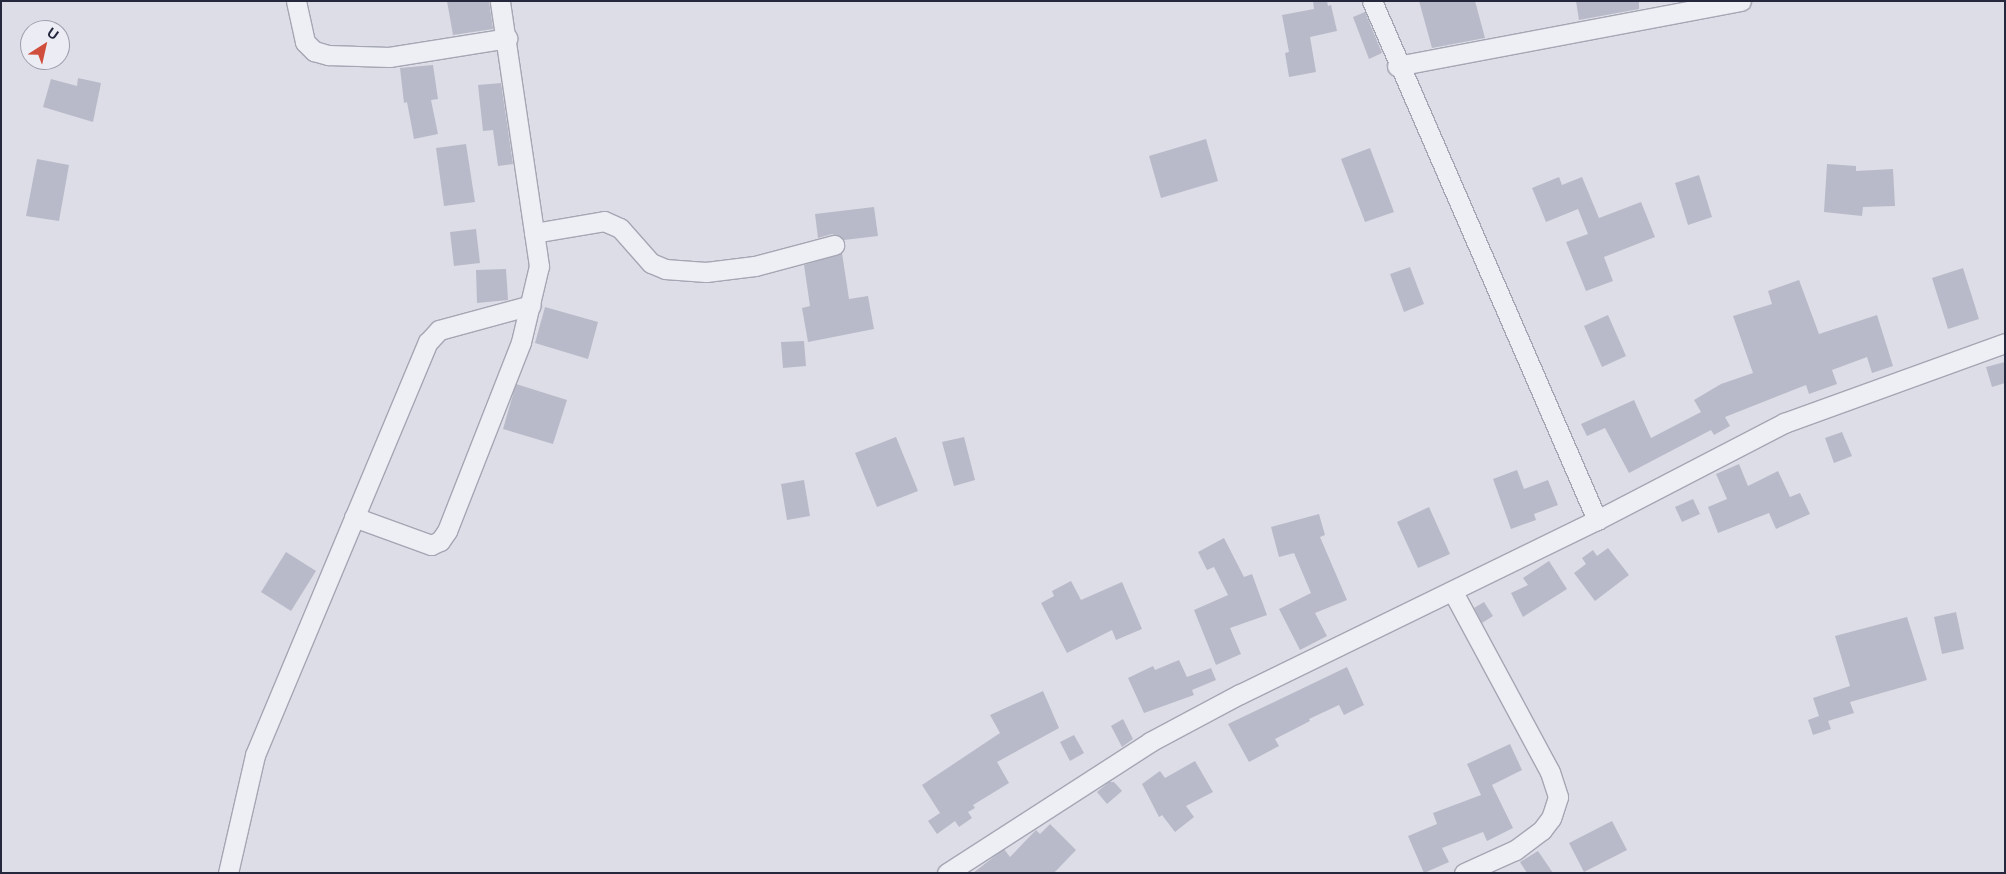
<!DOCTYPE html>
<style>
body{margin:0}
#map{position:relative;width:2006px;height:874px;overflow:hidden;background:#dcdde6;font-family:Helvetica,sans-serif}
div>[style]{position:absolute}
.building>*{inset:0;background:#b9bac9}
.roads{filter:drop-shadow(1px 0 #a5a6b3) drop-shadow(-1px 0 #a5a6b3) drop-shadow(0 1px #a5a6b3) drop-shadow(0 -1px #a5a6b3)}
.minor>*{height:19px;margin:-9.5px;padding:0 9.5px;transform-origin:9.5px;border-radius:9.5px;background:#eeeff5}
span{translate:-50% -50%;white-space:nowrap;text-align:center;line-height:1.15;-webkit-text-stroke:4.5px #ebecf4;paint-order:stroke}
.frame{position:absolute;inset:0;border:2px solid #25273d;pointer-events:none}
.north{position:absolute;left:20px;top:20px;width:50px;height:50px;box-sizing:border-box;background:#ebecf4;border:1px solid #9c9dab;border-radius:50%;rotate:35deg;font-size:14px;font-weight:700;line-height:20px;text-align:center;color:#25273d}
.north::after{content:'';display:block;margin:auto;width:18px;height:22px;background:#d04e3b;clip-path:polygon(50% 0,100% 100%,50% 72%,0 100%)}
</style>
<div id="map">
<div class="building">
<i style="clip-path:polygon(447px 1px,489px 1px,493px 29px,453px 35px)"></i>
<i style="clip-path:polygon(1313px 1px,1327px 1px,1328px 6px,1331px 5px,1337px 31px,1310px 37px,1316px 72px,1289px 77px,1285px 53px,1289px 52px,1282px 15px,1314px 9px)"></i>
<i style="clip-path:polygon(1419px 1px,1475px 1px,1485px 38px,1432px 48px)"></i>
<i style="clip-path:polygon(1576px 1px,1639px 1px,1639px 9px,1579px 20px)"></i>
<i style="clip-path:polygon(1365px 12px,1382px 53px,1369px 59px,1353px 17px)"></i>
<i style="clip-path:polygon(433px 65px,438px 99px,431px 100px,438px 134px,414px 139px,407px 102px,404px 103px,400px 68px)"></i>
<i style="clip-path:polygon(78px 78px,101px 83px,93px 122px,43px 107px,51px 79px,77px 86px)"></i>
<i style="clip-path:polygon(501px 83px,513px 164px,498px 166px,493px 130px,483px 131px,478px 85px)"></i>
<i style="clip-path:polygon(1206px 139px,1218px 181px,1161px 198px,1149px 156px)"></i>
<i style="clip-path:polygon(466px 144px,475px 202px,444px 206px,436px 148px)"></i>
<i style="clip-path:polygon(1370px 148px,1394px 212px,1365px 222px,1341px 159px)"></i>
<i style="clip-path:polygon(37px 159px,69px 165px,59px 221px,26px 216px)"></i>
<i style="clip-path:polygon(1827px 164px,1856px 166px,1856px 171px,1893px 169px,1895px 206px,1863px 207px,1862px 216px,1824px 212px)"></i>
<i style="clip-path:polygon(1699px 175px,1712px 217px,1688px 225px,1675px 183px)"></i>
<i style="clip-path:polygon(1559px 177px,1562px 185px,1582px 177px,1599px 218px,1641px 202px,1655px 237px,1604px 257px,1613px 281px,1586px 291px,1566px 242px,1588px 234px,1578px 209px,1546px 222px,1532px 188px)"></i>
<i style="clip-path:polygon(874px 207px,878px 236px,844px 240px,832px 234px,818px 238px,815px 214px)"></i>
<i style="clip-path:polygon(476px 229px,480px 263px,454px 266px,450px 232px)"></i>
<i style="clip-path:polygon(842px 253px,849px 299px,868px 296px,874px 329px,808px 342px,802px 308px,810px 306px,804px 265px)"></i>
<i style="clip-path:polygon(1410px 267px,1424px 304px,1404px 312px,1390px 274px)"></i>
<i style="clip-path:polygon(1963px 268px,1979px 319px,1948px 329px,1932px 278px)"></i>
<i style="clip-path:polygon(506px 269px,508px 300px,477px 303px,476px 270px)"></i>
<i style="clip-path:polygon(1799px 280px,1819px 334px,1877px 315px,1893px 366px,1872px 373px,1867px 357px,1832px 370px,1837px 384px,1809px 394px,1806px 385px,1725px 417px,1730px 426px,1714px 435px,1711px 430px,1629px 473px,1605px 428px,1587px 436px,1581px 424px,1634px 400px,1651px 438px,1701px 412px,1694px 400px,1721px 384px,1753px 373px,1733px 316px,1772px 304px,1768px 291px)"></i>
<i style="clip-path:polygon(545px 307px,598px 322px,588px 359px,535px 343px)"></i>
<i style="clip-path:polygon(1608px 315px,1626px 356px,1602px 367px,1584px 326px)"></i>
<i style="clip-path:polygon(804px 341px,806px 366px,783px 368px,781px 342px)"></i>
<i style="clip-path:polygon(2005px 362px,2005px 383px,1992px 387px,1986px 367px)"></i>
<i style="clip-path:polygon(516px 384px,567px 400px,553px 444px,503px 429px)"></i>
<i style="clip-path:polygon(1842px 432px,1852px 456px,1834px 463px,1825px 438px)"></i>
<i style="clip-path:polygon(896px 437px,918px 491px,877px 507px,855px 453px)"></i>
<i style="clip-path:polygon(964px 437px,975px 480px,954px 486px,942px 442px)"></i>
<i style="clip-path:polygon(1739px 464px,1748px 486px,1778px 471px,1790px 497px,1800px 493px,1810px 514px,1776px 529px,1769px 513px,1718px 533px,1708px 507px,1727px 499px,1716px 474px)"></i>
<i style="clip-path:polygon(1517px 470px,1524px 489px,1548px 480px,1558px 505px,1534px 514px,1536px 520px,1511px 529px,1493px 479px)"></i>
<i style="clip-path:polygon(804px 480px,810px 516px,787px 520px,781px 484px)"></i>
<i style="clip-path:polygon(1693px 499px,1700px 514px,1682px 522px,1675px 507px)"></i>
<i style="clip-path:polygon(1429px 507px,1450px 554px,1418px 568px,1397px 522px)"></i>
<i style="clip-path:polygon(1319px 514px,1325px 535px,1320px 537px,1347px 600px,1315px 613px,1327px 636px,1300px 650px,1279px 609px,1311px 593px,1294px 553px,1279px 557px,1271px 527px)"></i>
<i style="clip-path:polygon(1224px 538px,1244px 577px,1252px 574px,1267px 615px,1230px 628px,1241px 654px,1216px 665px,1194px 610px,1228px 595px,1214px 567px,1207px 570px,1198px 552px)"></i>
<i style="clip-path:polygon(1608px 548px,1629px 575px,1595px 601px,1574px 573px,1586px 564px,1582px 558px,1593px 550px,1597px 556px)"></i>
<i style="clip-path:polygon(286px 552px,316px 571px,291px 611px,261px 592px)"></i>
<i style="clip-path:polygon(1549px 561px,1567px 589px,1523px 617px,1511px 593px,1528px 585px,1523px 578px)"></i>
<i style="clip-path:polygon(1071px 581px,1081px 600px,1122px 582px,1142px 629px,1116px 640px,1112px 630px,1067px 653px,1041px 603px,1054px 596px,1052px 591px)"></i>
<i style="clip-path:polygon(1484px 602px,1493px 616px,1482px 623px,1474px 608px)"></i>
<i style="clip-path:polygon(1956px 612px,1964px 649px,1942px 654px,1934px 617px)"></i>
<i style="clip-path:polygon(1907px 617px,1927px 680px,1850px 702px,1854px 713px,1828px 721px,1831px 729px,1813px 735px,1808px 720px,1819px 716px,1813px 698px,1850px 686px,1835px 636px)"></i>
<i style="clip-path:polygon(1179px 660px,1187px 677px,1211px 668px,1216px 680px,1192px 690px,1194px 695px,1144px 713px,1128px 678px,1153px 666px,1155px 670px)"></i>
<i style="clip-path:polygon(1347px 667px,1364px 705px,1344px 715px,1339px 705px,1309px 719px,1310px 721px,1275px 739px,1279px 746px,1249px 762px,1228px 724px)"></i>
<i style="clip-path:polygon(1043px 691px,1059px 728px,997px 762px,1009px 783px,973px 805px,975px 808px,968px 812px,972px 818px,959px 827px,955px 821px,937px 834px,928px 821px,940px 813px,922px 785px,1000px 733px,990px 715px)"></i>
<i style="clip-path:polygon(1123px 719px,1133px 739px,1122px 747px,1111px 726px)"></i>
<i style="clip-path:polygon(1074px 735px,1084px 753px,1070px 761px,1060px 742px)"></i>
<i style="clip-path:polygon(1510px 744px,1522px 770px,1492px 785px,1513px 828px,1487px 841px,1483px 832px,1442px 848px,1449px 862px,1424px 873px,1408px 836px,1437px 824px,1433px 813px,1481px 795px,1467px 764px)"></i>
<i style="clip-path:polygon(1195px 761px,1213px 792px,1186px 806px,1194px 817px,1175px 832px,1162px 815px,1159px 817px,1142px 784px,1160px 771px,1165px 778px)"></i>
<i style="clip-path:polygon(1109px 782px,1114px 782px,1122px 791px,1107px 804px,1097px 792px)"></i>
<i style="clip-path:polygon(1612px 821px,1627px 850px,1584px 872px,1569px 843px)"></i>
<i style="clip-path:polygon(1050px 824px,1076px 850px,1054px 873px,973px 873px,1004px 849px,1010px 857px,1036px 830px,1040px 834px)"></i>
<i style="clip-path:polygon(1538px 851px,1553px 873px,1527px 873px,1520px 862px)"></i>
</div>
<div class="roads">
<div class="minor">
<i style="left:296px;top:1px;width:42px;rotate:77.6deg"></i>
<i style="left:305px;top:42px;width:13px;rotate:45deg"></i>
<i style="left:314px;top:51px;width:15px;rotate:16deg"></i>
<i style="left:328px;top:55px;width:61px;rotate:1.9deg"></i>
<i style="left:389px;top:57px;width:120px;rotate:-9.1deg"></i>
<i style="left:1372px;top:1px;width:566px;rotate:66.56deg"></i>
<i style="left:1397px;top:66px;width:350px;rotate:-10.7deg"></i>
<i style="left:534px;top:233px;width:71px;rotate:-9.7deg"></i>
<i style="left:604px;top:221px;width:17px;rotate:24deg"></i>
<i style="left:620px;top:228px;width:47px;rotate:48.5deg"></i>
<i style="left:651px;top:263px;width:15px;rotate:23deg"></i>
<i style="left:665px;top:269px;width:41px;rotate:4.2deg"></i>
<i style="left:706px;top:272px;width:49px;rotate:-7deg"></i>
<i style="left:755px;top:266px;width:82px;rotate:-14.9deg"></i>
<i style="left:354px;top:517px;width:82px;rotate:20deg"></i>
<i style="left:431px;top:545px;width:10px;rotate:-24deg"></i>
<i style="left:440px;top:541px;width:12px;rotate:-55deg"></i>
<i style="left:447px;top:531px;width:203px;rotate:-68.6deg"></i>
<i style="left:521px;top:342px;width:78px;rotate:-76.7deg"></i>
<i style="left:539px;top:266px;width:268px;rotate:-98.4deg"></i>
<i style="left:1453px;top:592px;width:204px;rotate:61.7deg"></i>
<i style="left:1550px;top:772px;width:26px;rotate:72deg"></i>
<i style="left:1558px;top:797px;width:22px;rotate:108deg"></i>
<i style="left:1551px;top:818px;width:15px;rotate:127deg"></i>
<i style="left:1542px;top:830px;width:34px;rotate:143deg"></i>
<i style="left:1515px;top:850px;width:56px;rotate:155.7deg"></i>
<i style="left:228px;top:873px;width:121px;rotate:-77.1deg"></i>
<i style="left:255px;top:755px;width:448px;rotate:-67.3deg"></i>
<i style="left:428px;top:342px;width:16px;rotate:-47deg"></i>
<i style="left:439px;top:330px;width:95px;rotate:-15.2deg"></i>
<i style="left:947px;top:873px;width:242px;rotate:-32.8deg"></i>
<i style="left:1150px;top:742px;width:102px;rotate:-28.1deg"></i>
<i style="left:1240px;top:694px;width:397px;rotate:-26deg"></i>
<i style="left:1597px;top:520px;width:211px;rotate:-27.4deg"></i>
<i style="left:1784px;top:423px;width:235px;rotate:-19.9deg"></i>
</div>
</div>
<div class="frame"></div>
<div class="north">U</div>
</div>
